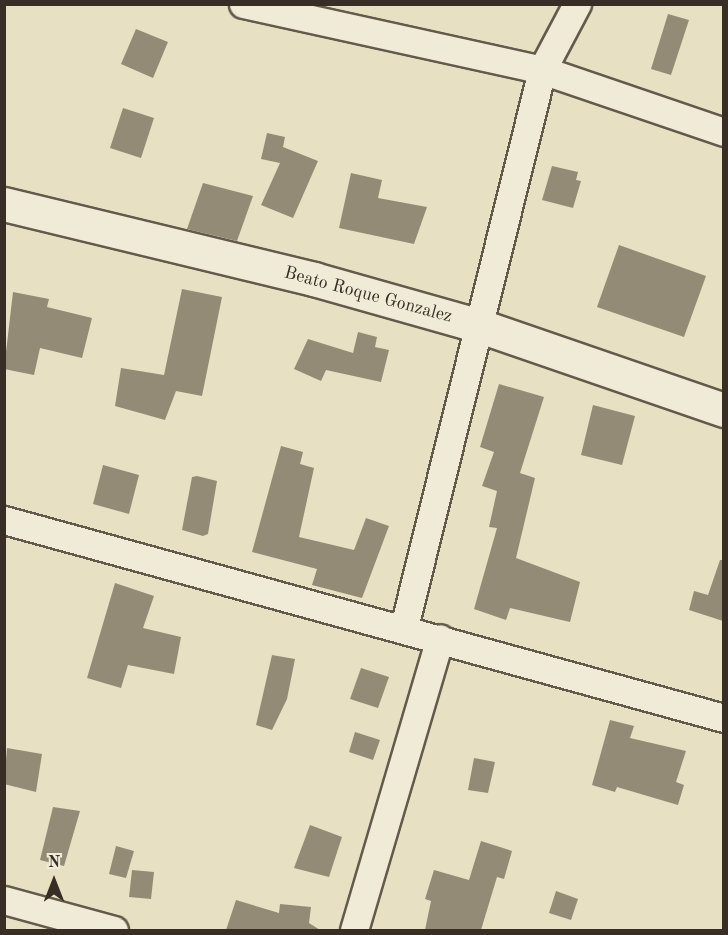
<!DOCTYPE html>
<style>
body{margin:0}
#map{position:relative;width:728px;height:935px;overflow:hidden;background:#e8e0c2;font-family:"Old Standard TT",serif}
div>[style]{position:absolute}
.building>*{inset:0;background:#948b77}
.roads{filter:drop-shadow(2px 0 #645a4c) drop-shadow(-2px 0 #645a4c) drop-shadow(0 2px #645a4c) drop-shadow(0 -2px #645a4c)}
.street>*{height:27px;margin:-13.5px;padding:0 13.5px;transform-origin:13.5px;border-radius:13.5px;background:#f0ebd7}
.secondary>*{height:33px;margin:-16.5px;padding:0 16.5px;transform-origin:16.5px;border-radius:16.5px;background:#f0ebd7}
span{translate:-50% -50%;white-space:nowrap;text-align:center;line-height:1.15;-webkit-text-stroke:4.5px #f0ebd7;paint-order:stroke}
.street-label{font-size:18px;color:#382e25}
.frame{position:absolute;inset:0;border:6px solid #382e25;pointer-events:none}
.north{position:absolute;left:24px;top:851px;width:60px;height:60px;-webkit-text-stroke:4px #f0ebd7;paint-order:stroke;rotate:0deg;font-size:16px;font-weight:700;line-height:24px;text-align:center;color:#382e25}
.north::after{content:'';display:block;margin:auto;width:21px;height:27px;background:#382e25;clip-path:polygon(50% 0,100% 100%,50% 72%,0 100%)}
</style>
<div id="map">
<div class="building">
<i style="clip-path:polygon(668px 14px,689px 20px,671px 75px,651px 69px)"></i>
<i style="clip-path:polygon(136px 29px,168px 42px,153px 78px,121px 64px)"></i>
<i style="clip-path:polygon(123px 108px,154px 118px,141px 158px,110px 148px)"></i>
<i style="clip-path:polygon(267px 133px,285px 137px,283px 147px,318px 161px,293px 218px,261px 205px,280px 163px,261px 159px)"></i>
<i style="clip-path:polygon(552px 166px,578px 172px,576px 180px,581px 181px,573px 208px,542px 200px)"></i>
<i style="clip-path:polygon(351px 173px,382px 180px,378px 198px,427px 207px,414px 244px,339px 228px)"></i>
<i style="clip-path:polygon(203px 183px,253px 196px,237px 241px,187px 229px)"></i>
<i style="clip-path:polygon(619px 245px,706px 276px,684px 337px,597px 307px)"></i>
<i style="clip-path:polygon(182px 289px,222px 297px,202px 396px,176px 391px,165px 420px,115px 406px,121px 368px,164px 375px)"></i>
<i style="clip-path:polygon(13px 292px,49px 299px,47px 307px,92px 318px,82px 358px,40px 348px,34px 375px,4px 369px)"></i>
<i style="clip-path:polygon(358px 332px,377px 337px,375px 347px,389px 350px,381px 382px,326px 370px,321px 381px,294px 369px,308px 339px,353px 353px)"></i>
<i style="clip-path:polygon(499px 384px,544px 397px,520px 473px,535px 478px,516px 558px,580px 582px,570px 622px,510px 608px,506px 620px,474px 609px,497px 528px,489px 527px,497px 491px,482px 486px,494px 452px,480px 447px)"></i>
<i style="clip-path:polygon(593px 405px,635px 416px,622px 465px,581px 455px)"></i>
<i style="clip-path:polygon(281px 446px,303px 452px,300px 464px,314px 468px,299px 537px,354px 550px,366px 518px,389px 526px,362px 598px,312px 585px,317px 569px,252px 552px)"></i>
<i style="clip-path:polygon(103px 465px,139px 475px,129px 514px,93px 504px)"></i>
<i style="clip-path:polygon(197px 476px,217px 481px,208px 534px,203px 536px,182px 530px,192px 477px)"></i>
<i style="clip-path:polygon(720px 560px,723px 560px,723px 621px,689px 610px,694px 591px,708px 595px)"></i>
<i style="clip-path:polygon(115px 583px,154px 596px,143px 628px,181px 637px,174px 674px,128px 665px,121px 688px,87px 678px)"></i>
<i style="clip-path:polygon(272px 655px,295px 659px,287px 699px,272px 730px,256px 725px)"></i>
<i style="clip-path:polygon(361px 668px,389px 677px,378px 708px,350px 699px)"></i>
<i style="clip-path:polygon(610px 720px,634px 726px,630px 738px,686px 751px,676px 782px,684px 785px,678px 805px,617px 787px,615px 792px,592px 785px)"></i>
<i style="clip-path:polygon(355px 732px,380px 740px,373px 760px,349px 752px)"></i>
<i style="clip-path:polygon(7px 748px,42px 754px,36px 792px,4px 784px)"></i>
<i style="clip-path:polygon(474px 758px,495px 762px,488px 793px,468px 790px)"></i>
<i style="clip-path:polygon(53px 807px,80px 811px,64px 866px,40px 860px)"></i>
<i style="clip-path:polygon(310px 825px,342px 837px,329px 877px,294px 868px)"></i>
<i style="clip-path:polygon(481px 841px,512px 851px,504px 879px,497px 877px,481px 930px,425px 930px,431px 901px,425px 899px,434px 870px,469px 880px)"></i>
<i style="clip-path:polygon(116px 846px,134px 851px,126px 878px,109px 874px)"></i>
<i style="clip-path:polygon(132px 870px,154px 872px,151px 899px,129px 897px)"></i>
<i style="clip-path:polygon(556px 891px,578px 899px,571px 920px,549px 913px)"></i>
<i style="clip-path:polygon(236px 900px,279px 913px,280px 904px,311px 907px,309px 923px,320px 930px,226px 930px)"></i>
</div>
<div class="roads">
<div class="street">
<i style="left:243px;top:4px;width:306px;rotate:12.4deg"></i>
<i style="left:542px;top:70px;width:192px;rotate:18.8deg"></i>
<i style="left:4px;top:520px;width:747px;rotate:15.38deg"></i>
<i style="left:404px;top:627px;width:574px;rotate:-76.08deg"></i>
<i style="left:542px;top:70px;width:75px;rotate:-62.1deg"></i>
<i style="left:4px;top:900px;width:114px;rotate:15.3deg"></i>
<i style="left:354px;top:930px;width:304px;rotate:-73.6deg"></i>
</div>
<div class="secondary">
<i style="left:4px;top:204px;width:319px;rotate:13.6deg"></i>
<i style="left:314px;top:279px;width:173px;rotate:15.8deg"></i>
<i style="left:480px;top:326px;width:258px;rotate:19deg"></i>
</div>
</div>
<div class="street-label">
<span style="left:368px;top:295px;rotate:15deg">Beato Roque Gonzalez</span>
</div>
<div class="frame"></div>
<div class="north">N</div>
</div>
